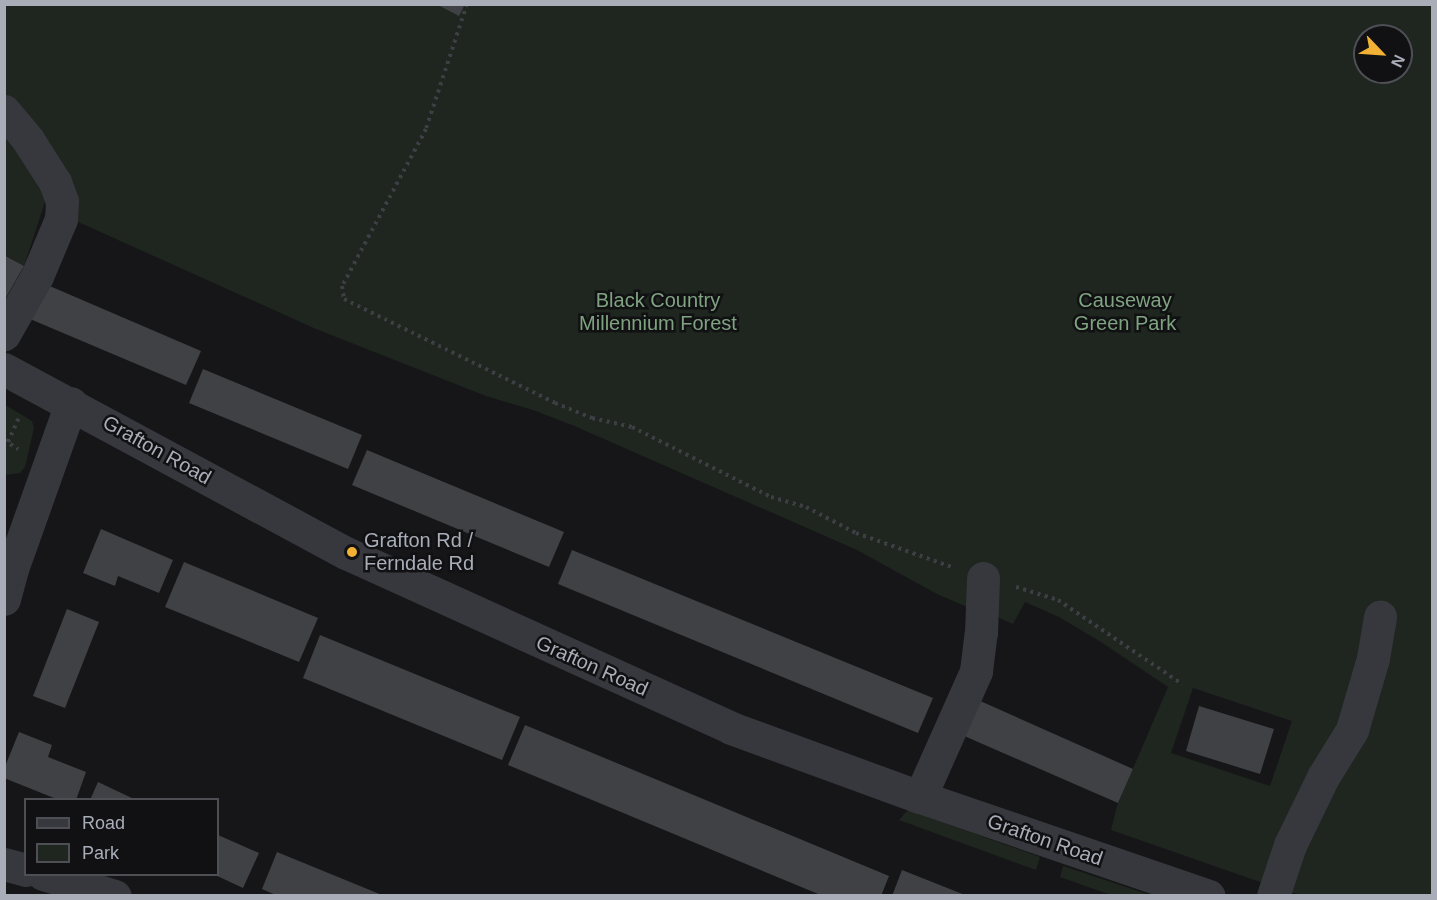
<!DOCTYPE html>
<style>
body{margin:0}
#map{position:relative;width:1437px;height:900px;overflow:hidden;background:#161618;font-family:Helvetica,sans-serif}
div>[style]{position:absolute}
.green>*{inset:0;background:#1e261f}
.building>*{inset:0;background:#404145}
.path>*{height:4px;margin-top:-2px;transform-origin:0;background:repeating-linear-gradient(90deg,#3d3f44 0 3px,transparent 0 7.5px)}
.minor>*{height:33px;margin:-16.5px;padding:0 16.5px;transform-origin:16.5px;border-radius:16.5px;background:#37383d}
.dots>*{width:16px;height:16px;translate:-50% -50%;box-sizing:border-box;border:3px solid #111113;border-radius:50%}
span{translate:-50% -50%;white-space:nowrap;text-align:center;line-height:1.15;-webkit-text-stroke:5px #111113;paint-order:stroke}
.park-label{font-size:20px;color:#7fa381}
.street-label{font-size:20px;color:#a8adb8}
.poi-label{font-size:20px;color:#a8adb8}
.left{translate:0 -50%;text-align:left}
.frame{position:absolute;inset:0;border:6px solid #a8adb8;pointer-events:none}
.legend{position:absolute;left:24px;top:798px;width:195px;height:78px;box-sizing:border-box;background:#111113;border:2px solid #4d4f55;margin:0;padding:8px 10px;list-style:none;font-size:18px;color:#a8adb8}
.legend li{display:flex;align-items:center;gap:12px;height:30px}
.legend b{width:30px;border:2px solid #4d4f55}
.north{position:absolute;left:1353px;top:24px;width:60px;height:60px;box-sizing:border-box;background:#111113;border:2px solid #4d4f55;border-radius:50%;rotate:115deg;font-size:16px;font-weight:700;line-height:24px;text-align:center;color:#a8adb8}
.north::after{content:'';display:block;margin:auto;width:21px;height:27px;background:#f2b134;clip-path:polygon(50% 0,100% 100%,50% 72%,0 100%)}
</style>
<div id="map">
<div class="green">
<i style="clip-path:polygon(evenodd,5px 5px,1432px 5px,1432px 895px,1316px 896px,1275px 891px,1263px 883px,1111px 830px,1117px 806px,1168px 687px,1101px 642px,1059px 617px,1025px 602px,1013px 624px,982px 610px,965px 606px,937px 594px,857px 550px,572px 425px,533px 410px,486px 396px,316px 329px,76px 221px,45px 202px,24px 266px,5px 255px,5px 5px,1365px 36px,1401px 36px,1401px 72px,1365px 72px,1365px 36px,5px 5px,1193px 688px,1292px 721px,1270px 786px,1171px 753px,1193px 688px)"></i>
<i style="clip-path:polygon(4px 404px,32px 421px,34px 428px,25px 467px,20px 473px,5px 475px)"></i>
<i style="clip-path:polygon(908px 810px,1040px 857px,1036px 870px,899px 820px)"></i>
<i style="clip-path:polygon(1063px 866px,1150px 895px,1108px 894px,1060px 877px)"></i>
</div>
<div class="building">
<i style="clip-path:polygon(436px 4px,465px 4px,459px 16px)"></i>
<i style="clip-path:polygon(4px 255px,24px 266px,4px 301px)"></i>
<i style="clip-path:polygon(45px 284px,201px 351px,186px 385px,30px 319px)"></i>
<i style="clip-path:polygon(203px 369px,362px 435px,348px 469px,189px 403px)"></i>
<i style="clip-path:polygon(367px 450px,564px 532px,549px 567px,352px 485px)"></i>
<i style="clip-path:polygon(101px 529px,173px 560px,159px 593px,118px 576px,115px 586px,83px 573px)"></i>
<i style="clip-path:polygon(572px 550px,933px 698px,918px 733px,558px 584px)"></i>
<i style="clip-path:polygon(184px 562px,318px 618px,299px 662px,165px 607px)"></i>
<i style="clip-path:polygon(67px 609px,99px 622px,65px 708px,33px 696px)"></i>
<i style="clip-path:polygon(320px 635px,520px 717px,502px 760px,303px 678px)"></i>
<i style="clip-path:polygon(978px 700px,1133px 769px,1118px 803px,962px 735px)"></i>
<i style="clip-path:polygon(1199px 706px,1274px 729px,1260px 774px,1186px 751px)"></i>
<i style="clip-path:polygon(525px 725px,889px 876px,881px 896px,823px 896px,508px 765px)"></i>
<i style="clip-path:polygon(19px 732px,52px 745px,48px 757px,86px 772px,76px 800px,59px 800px,4px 778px,4px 769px)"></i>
<i style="clip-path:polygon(98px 782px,136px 800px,90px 800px)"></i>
<i style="clip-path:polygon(218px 835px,259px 853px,243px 888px,213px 874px,218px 874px)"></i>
<i style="clip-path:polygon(277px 852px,382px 895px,382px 896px,278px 896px,262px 889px)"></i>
<i style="clip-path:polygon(902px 870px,965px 895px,965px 896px,892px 896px)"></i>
</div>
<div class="path">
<i style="left:467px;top:4px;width:132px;rotate:108.2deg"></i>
<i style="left:426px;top:129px;width:178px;rotate:118.1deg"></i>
<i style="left:342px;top:286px;width:13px;rotate:81deg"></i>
<i style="left:344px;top:299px;width:235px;rotate:26.2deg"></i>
<i style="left:555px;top:403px;width:40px;rotate:22deg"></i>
<i style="left:592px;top:418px;width:41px;rotate:12.7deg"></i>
<i style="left:632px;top:427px;width:156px;rotate:26.7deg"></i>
<i style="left:771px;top:497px;width:36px;rotate:16deg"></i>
<i style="left:806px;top:507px;width:56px;rotate:27.5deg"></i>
<i style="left:856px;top:533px;width:102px;rotate:19.5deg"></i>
<i style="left:4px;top:440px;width:17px;rotate:33deg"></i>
<i style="left:8px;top:442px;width:30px;rotate:-66deg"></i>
<i style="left:1016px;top:587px;width:44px;rotate:17.2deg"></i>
<i style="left:1058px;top:600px;width:150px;rotate:34.1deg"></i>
</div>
<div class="minor">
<i style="left:4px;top:111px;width:38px;rotate:50deg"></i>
<i style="left:28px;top:140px;width:50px;rotate:57.3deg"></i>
<i style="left:55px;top:182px;width:20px;rotate:70deg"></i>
<i style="left:62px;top:201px;width:18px;rotate:93deg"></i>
<i style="left:61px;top:219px;width:62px;rotate:112.8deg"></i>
<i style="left:37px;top:276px;width:67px;rotate:119.6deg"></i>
<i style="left:4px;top:369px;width:388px;rotate:28.3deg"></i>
<i style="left:346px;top:553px;width:423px;rotate:24.4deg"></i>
<i style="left:731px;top:728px;width:201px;rotate:20.1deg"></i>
<i style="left:920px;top:797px;width:305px;rotate:18.9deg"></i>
<i style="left:4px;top:599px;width:31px;rotate:-75deg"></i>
<i style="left:12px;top:569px;width:176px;rotate:-70.4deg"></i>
<i style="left:920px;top:797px;width:138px;rotate:-66deg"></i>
<i style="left:976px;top:671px;width:38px;rotate:-83deg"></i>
<i style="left:981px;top:633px;width:55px;rotate:-87.9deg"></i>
<i style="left:4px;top:864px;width:23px;rotate:15deg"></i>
<i style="left:43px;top:874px;width:75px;rotate:17deg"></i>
<i style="left:1273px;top:896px;width:54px;rotate:-71.6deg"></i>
<i style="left:1290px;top:845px;width:76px;rotate:-64.1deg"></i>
<i style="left:1323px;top:777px;width:55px;rotate:-58.3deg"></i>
<i style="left:1352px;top:730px;width:75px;rotate:-73.7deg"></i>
<i style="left:1373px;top:658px;width:42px;rotate:-80.3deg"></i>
</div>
<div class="dots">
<i style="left:352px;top:552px;background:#f2b134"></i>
</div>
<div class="park-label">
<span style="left:658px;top:312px">Black Country<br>Millennium Forest</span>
<span style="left:1125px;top:312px">Causeway<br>Green Park</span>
</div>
<div class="street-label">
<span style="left:157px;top:450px;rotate:29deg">Grafton Road</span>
<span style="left:592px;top:666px;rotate:24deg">Grafton Road</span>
<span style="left:1045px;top:840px;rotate:19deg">Grafton Road</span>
</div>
<div class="poi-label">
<span class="left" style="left:364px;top:552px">Grafton Rd /<br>Ferndale Rd</span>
</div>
<div class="frame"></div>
<ul class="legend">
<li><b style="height:8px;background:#37383d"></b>Road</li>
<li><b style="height:16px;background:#1e261f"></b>Park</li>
</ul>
<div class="north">N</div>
</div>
